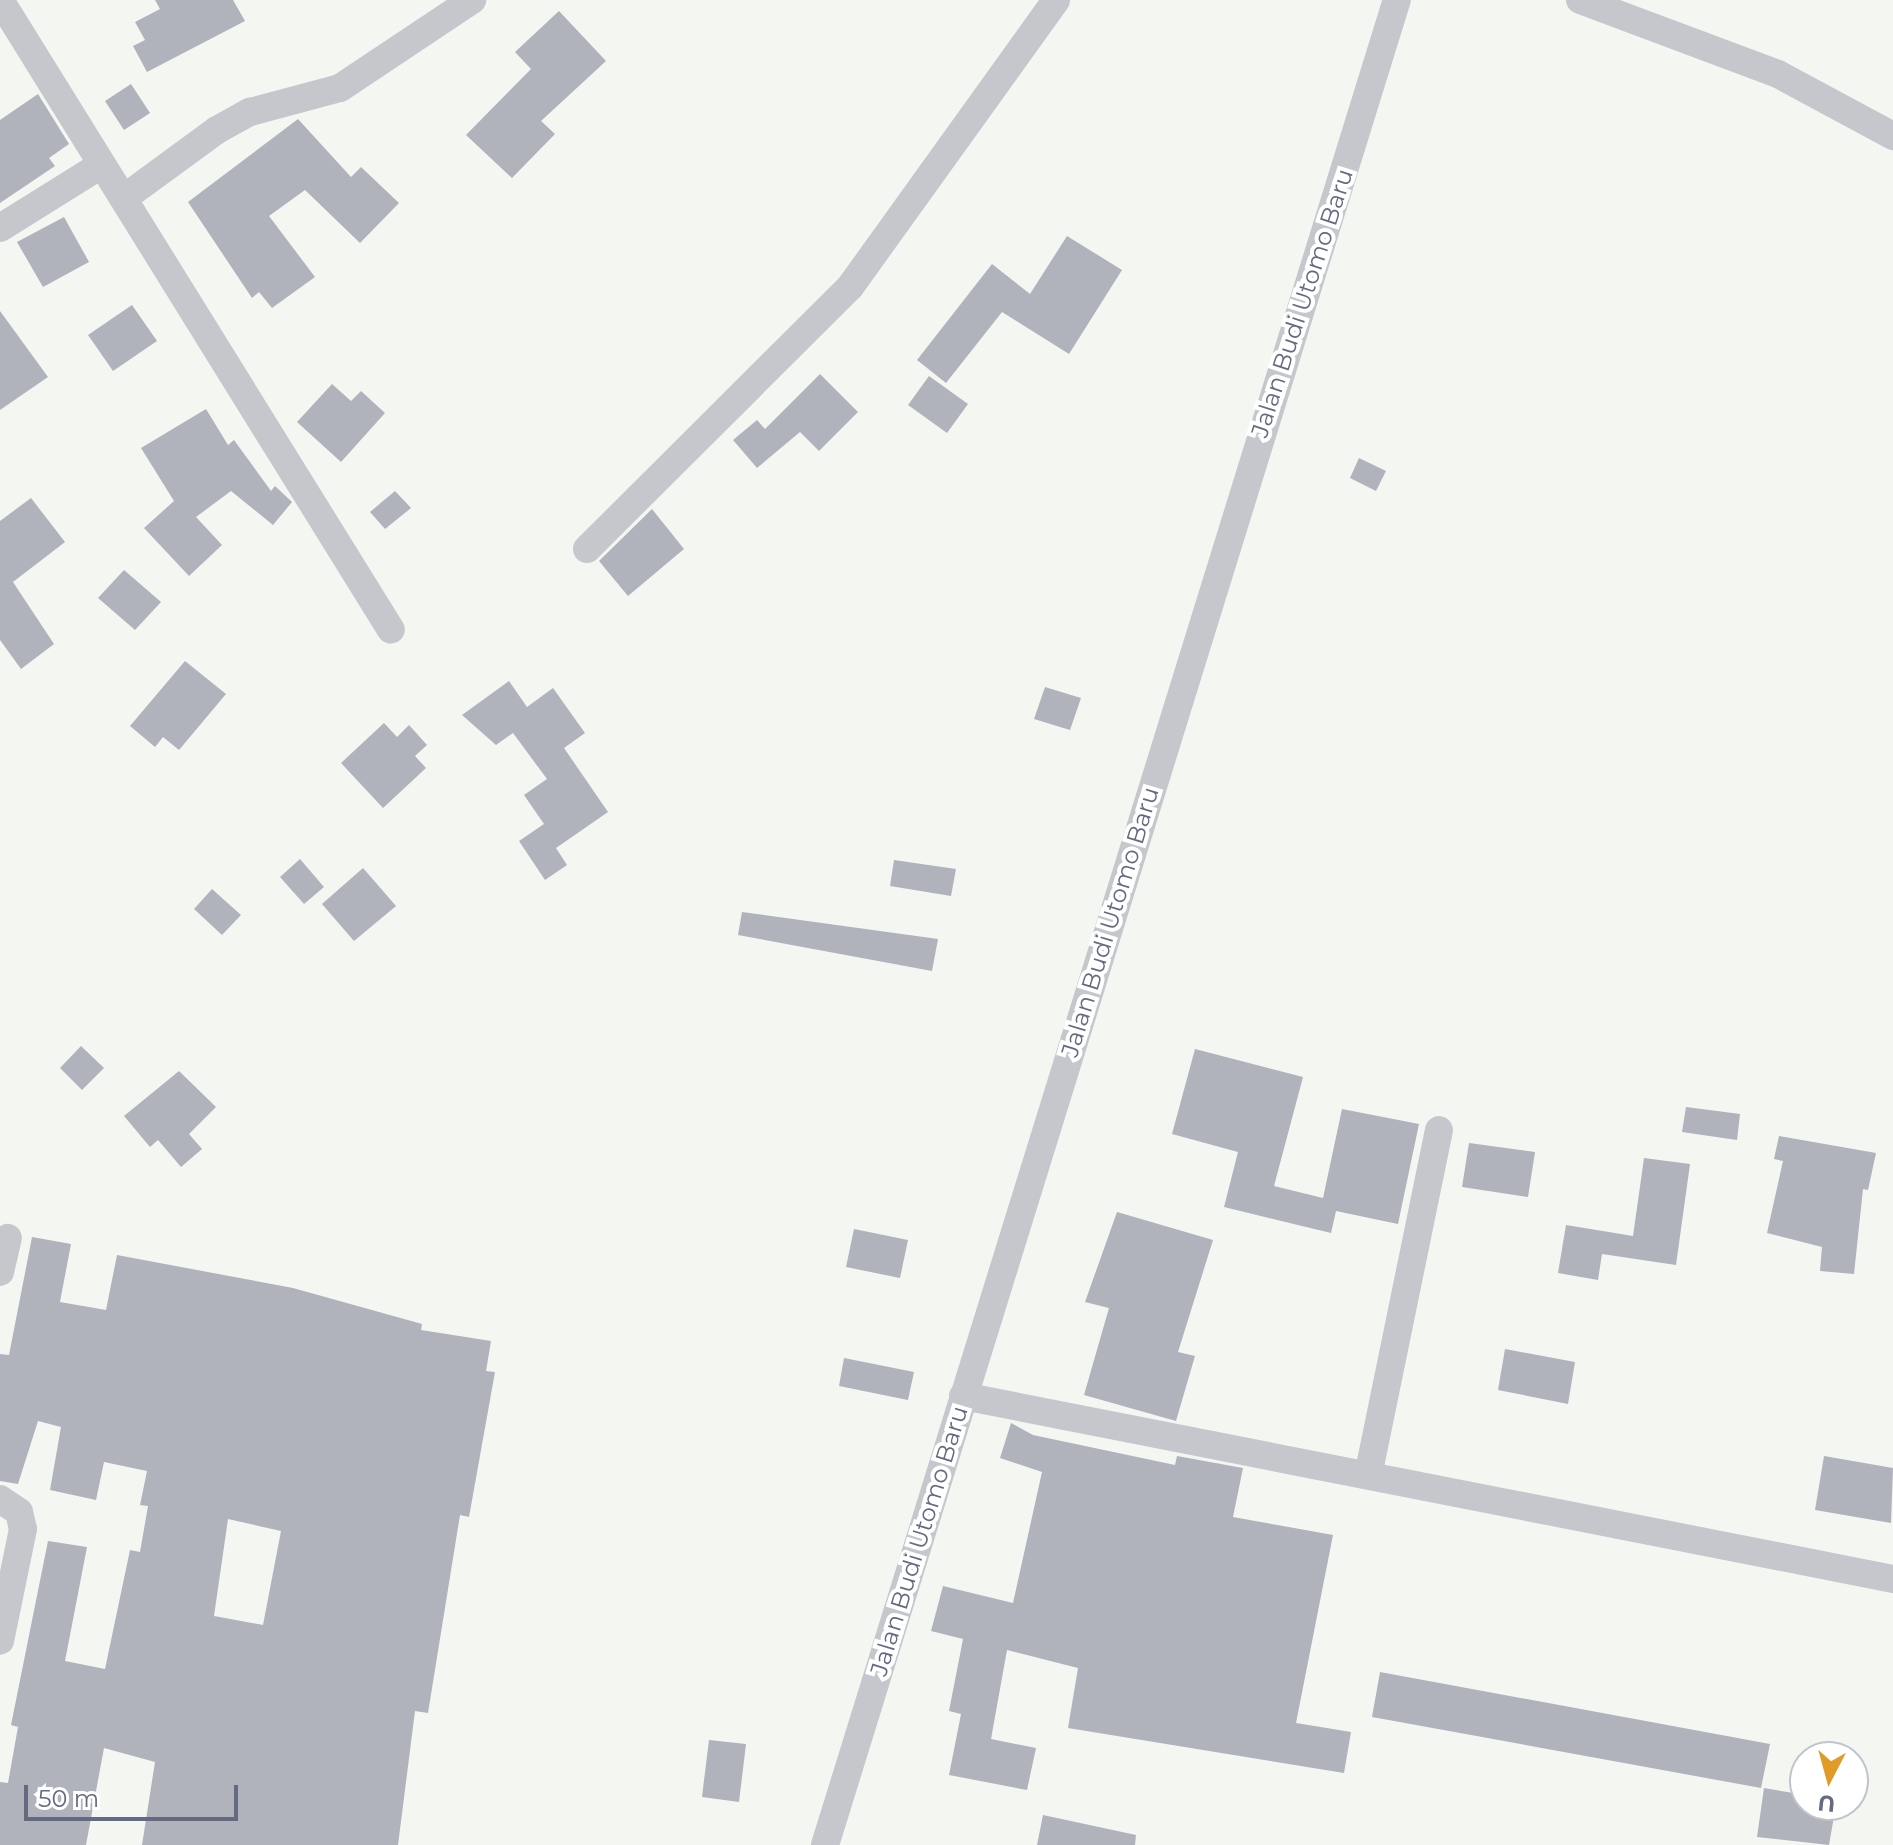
<!DOCTYPE html>
<style>
body{margin:0}
#map{position:relative;width:1893px;height:1845px;overflow:hidden;background:#f4f6f2;font-family:Montserrat,sans-serif}
div>[style]{position:absolute}
.building>*{inset:0;background:#b0b2bc}
.minor>*{height:28px;margin:-14px;padding:0 14px;transform-origin:14px;border-radius:14px;background:#c6c7cc}
span{translate:-50% -50%;white-space:nowrap;text-align:center;line-height:1.15;-webkit-text-stroke:8px #fff;paint-order:stroke}
.street-label{font-size:24px;color:#656a83}
.north{position:absolute;left:1789px;top:1741px;width:80px;height:80px;box-sizing:border-box;background:#fff;border:2px solid #c1c3cd;border-radius:50%;rotate:186deg;font-size:22px;font-weight:700;line-height:32px;text-align:center;color:#656a83}
.north::after{content:'';display:block;margin:auto;width:28px;height:36px;background:#e09b29;clip-path:polygon(50% 0,100% 100%,50% 72%,0 100%)}
.scale{position:absolute;left:24px;top:1785px;width:214px;height:36px;box-sizing:border-box;border:4px solid #656a83;border-top:0;padding-left:10px;font-size:24px;line-height:28px;white-space:nowrap;color:#656a83;-webkit-text-stroke:6px #fff;paint-order:stroke}
</style>
<div id="map">
<div class="building">
<i style="clip-path:polygon(155px 0,233px 0,245px 21px,147px 72px,133px 46px,145px 40px,135px 22px,160px 9px)"></i>
<i style="clip-path:polygon(559px 11px,606px 61px,541px 121px,555px 134px,512px 178px,466px 135px,531px 69px,515px 52px)"></i>
<i style="clip-path:polygon(131px 84px,150px 113px,124px 130px,105px 101px)"></i>
<i style="clip-path:polygon(38px 94px,69px 144px,49px 158px,55px 166px,0 203px,0 120px)"></i>
<i style="clip-path:polygon(298px 119px,351px 177px,361px 167px,399px 203px,360px 243px,305px 190px,269px 216px,315px 277px,272px 308px,259px 292px,252px 298px,188px 202px)"></i>
<i style="clip-path:polygon(64px 217px,89px 262px,43px 287px,17px 242px)"></i>
<i style="clip-path:polygon(1067px 236px,1122px 270px,1069px 354px,1002px 312px,946px 383px,917px 360px,992px 264px,1030px 294px)"></i>
<i style="clip-path:polygon(132px 305px,157px 341px,113px 371px,88px 335px)"></i>
<i style="clip-path:polygon(0 311px,48px 377px,0 410px)"></i>
<i style="clip-path:polygon(820px 374px,858px 412px,819px 451px,800px 432px,757px 468px,733px 440px,757px 420px,765px 429px)"></i>
<i style="clip-path:polygon(929px 376px,968px 404px,947px 433px,908px 405px)"></i>
<i style="clip-path:polygon(332px 384px,351px 401px,361px 391px,385px 413px,341px 462px,297px 422px)"></i>
<i style="clip-path:polygon(206px 409px,228px 445px,234px 440px,271px 491px,275px 486px,292px 502px,273px 525px,231px 491px,196px 517px,222px 545px,189px 576px,144px 528px,174px 501px,141px 448px)"></i>
<i style="clip-path:polygon(1359px 458px,1386px 471px,1376px 491px,1350px 478px)"></i>
<i style="clip-path:polygon(395px 491px,411px 508px,385px 529px,370px 512px)"></i>
<i style="clip-path:polygon(31px 498px,65px 542px,13px 582px,54px 644px,21px 669px,0 640px,0 521px)"></i>
<i style="clip-path:polygon(652px 509px,684px 549px,628px 596px,599px 561px)"></i>
<i style="clip-path:polygon(124px 570px,161px 602px,135px 630px,98px 598px)"></i>
<i style="clip-path:polygon(185px 661px,226px 694px,179px 750px,163px 737px,155px 747px,130px 726px)"></i>
<i style="clip-path:polygon(509px 681px,527px 707px,553px 688px,585px 733px,564px 748px,608px 812px,556px 848px,567px 865px,545px 880px,519px 841px,544px 824px,524px 795px,547px 779px,513px 733px,496px 745px,462px 715px)"></i>
<i style="clip-path:polygon(1045px 687px,1081px 698px,1070px 730px,1034px 719px)"></i>
<i style="clip-path:polygon(384px 723px,397px 737px,409px 725px,427px 745px,415px 756px,426px 768px,383px 808px,341px 763px)"></i>
<i style="clip-path:polygon(300px 859px,324px 887px,304px 904px,280px 877px)"></i>
<i style="clip-path:polygon(894px 860px,956px 869px,951px 896px,890px 886px)"></i>
<i style="clip-path:polygon(363px 868px,396px 906px,354px 941px,322px 904px)"></i>
<i style="clip-path:polygon(212px 889px,241px 915px,222px 935px,194px 909px)"></i>
<i style="clip-path:polygon(742px 912px,938px 939px,932px 971px,738px 935px)"></i>
<i style="clip-path:polygon(81px 1046px,104px 1068px,82px 1090px,60px 1068px)"></i>
<i style="clip-path:polygon(1195px 1049px,1303px 1077px,1274px 1186px,1323px 1198px,1342px 1109px,1419px 1124px,1398px 1224px,1336px 1211px,1331px 1233px,1224px 1207px,1238px 1152px,1172px 1134px)"></i>
<i style="clip-path:polygon(179px 1071px,216px 1107px,189px 1134px,202px 1149px,181px 1167px,158px 1140px,150px 1147px,124px 1116px)"></i>
<i style="clip-path:polygon(1686px 1107px,1740px 1114px,1737px 1140px,1682px 1132px)"></i>
<i style="clip-path:polygon(1779px 1136px,1876px 1153px,1868px 1190px,1863px 1189px,1854px 1274px,1820px 1271px,1822px 1247px,1767px 1233px,1783px 1161px,1774px 1159px)"></i>
<i style="clip-path:polygon(1469px 1143px,1535px 1152px,1528px 1197px,1462px 1187px)"></i>
<i style="clip-path:polygon(1644px 1158px,1690px 1164px,1676px 1265px,1602px 1254px,1598px 1280px,1558px 1273px,1566px 1225px,1633px 1236px)"></i>
<i style="clip-path:polygon(1117px 1212px,1213px 1240px,1178px 1352px,1195px 1356px,1176px 1421px,1084px 1395px,1109px 1308px,1085px 1302px)"></i>
<i style="clip-path:polygon(854px 1229px,908px 1240px,900px 1278px,846px 1267px)"></i>
<i style="clip-path:polygon(evenodd,32px 1237px,71px 1244px,60px 1302px,106px 1310px,117px 1255px,293px 1288px,422px 1324px,421px 1330px,491px 1341px,486px 1371px,495px 1372px,469px 1517px,460px 1515px,428px 1713px,415px 1711px,398px 1845px,142px 1845px,155px 1762px,104px 1748px,86px 1845px,0 1845px,0 1782px,8px 1783px,18px 1727px,11px 1725px,48px 1541px,87px 1547px,65px 1661px,105px 1669px,130px 1550px,140px 1552px,148px 1506px,140px 1505px,147px 1471px,104px 1462px,96px 1500px,50px 1490px,61px 1427px,38px 1421px,18px 1484px,0 1481px,0 1354px,9px 1355px,32px 1237px,228px 1519px,281px 1531px,263px 1625px,214px 1616px,228px 1519px)"></i>
<i style="clip-path:polygon(1505px 1349px,1575px 1362px,1568px 1404px,1498px 1390px)"></i>
<i style="clip-path:polygon(844px 1358px,914px 1372px,908px 1400px,839px 1386px)"></i>
<i style="clip-path:polygon(1011px 1423px,1033px 1435px,1175px 1465px,1177px 1456px,1243px 1468px,1233px 1517px,1333px 1535px,1296px 1723px,1351px 1732px,1344px 1773px,1068px 1728px,1078px 1668px,1007px 1650px,991px 1739px,1036px 1748px,1027px 1790px,949px 1775px,961px 1714px,949px 1711px,963px 1639px,931px 1631px,943px 1586px,1013px 1603px,1042px 1472px,1000px 1458px)"></i>
<i style="clip-path:polygon(1824px 1456px,1893px 1468px,1891px 1523px,1815px 1510px)"></i>
<i style="clip-path:polygon(1380px 1672px,1770px 1744px,1761px 1788px,1372px 1717px)"></i>
<i style="clip-path:polygon(709px 1740px,746px 1744px,739px 1802px,702px 1797px)"></i>
<i style="clip-path:polygon(1764px 1788px,1805px 1795px,1805px 1805px,1836px 1805px,1829px 1845px,1757px 1837px)"></i>
<i style="clip-path:polygon(1043px 1815px,1136px 1835px,1135px 1845px,1037px 1845px)"></i>
</div>
<div class="minor">
<i style="left:0;top:0;width:741px;rotate:58.17deg"></i>
<i style="left:1580px;top:0;width:211px;rotate:20.5deg"></i>
<i style="left:1778px;top:74px;width:131px;rotate:28.3deg"></i>
<i style="left:124px;top:198px;width:115px;rotate:-36.2deg"></i>
<i style="left:217px;top:130px;width:38px;rotate:-29deg"></i>
<i style="left:250px;top:112px;width:93px;rotate:-14.9deg"></i>
<i style="left:340px;top:88px;width:159px;rotate:-33.7deg"></i>
<i style="left:0;top:228px;width:115px;rotate:-31.9deg"></i>
<i style="left:587px;top:549px;width:371px;rotate:-44.9deg"></i>
<i style="left:850px;top:287px;width:353px;rotate:-54.3deg"></i>
<i style="left:0;top:1272px;width:35px;rotate:-77deg"></i>
<i style="left:963px;top:1396px;width:948px;rotate:11.13deg"></i>
<i style="left:1369px;top:1471px;width:348px;rotate:-78.4deg"></i>
<i style="left:0;top:1499px;width:23px;rotate:34deg"></i>
<i style="left:19px;top:1512px;width:17px;rotate:77deg"></i>
<i style="left:23px;top:1529px;width:114px;rotate:101.6deg"></i>
<i style="left:825px;top:1845px;width:1932px;rotate:-72.78deg"></i>
</div>
<div class="street-label">
<span style="left:1302px;top:303px;rotate:-72deg">Jalan Budi Utomo Baru</span>
<span style="left:1110px;top:922px;rotate:-73deg">Jalan Budi Utomo Baru</span>
<span style="left:919px;top:1541px;rotate:-73deg">Jalan Budi Utomo Baru</span>
</div>
<div class="north">U</div>
<div class="scale">50 m</div>
</div>
